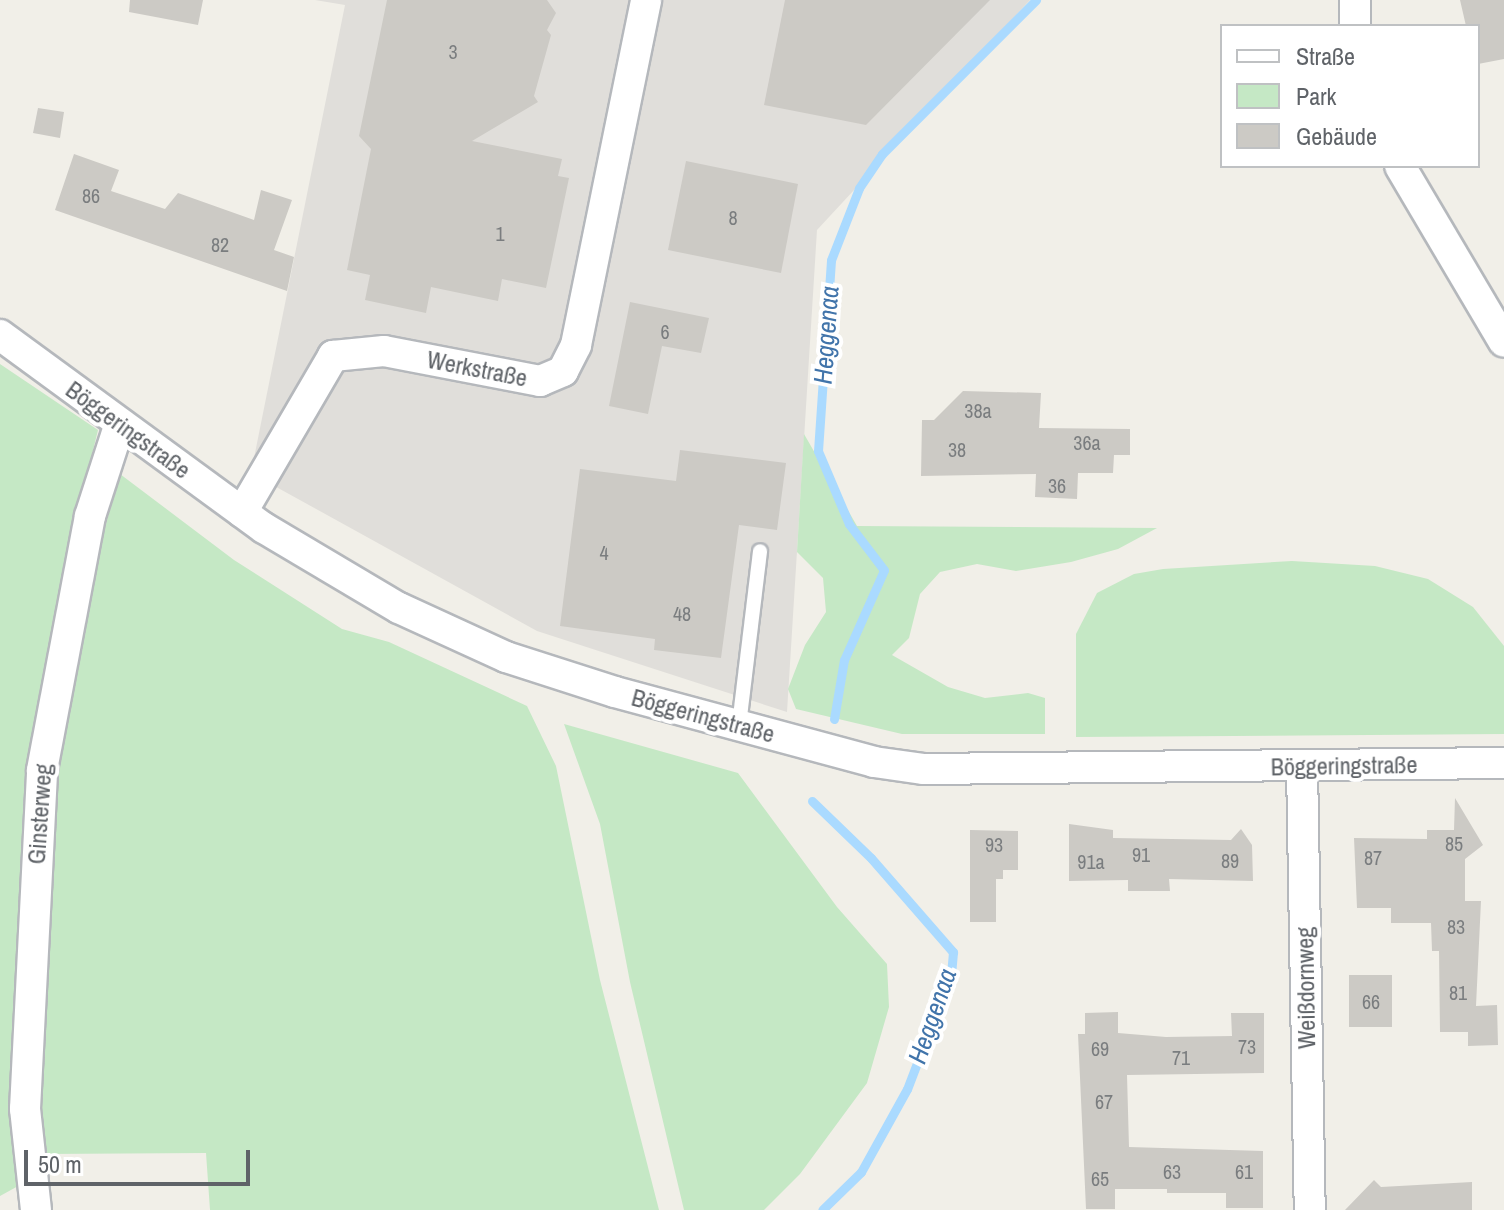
<!DOCTYPE html>
<meta charset="utf-8">
<style>
body{margin:0}
#map{position:relative;width:1504px;height:1210px;overflow:hidden;background:#f1efe8;font-family:"Archivo Narrow",sans-serif}
div>[style]{position:absolute}
.industrial>*{inset:0;background:#e0deda}
.green>*{inset:0;background:#c5e8c5}
.stream>*{height:9px;margin:-4.5px;padding:0 4.5px;transform-origin:4.5px;border-radius:4.5px;background:#aadaff}
.building>*{inset:0;background:#cccac5}
.roads{filter:drop-shadow(2px 0 #b5b8bc) drop-shadow(-2px 0 #b5b8bc) drop-shadow(0 2px #b5b8bc) drop-shadow(0 -2px #b5b8bc)}
.service>*{height:14px;margin:-7px;padding:0 7px;transform-origin:7px;border-radius:7px;background:#fff}
.minor>*{height:30px;margin:-15px;padding:0 15px;transform-origin:15px;border-radius:15px;background:#fff}
span{translate:-50% -50%;white-space:nowrap;text-align:center;line-height:1.15;-webkit-text-stroke:8px #fff;paint-order:stroke}
.number-label{font-size:20px;color:#7a7d7f}
.number-label span{-webkit-text-stroke-width:0}
.street-label{font-size:24px;color:#5f6368}
.water-label{font-size:26px;color:#4174aa;font-style:italic}
.legend{position:absolute;left:1220px;top:24px;width:260px;height:144px;box-sizing:border-box;background:#fff;border:2px solid #bfc1c3;margin:0;padding:10px 14px;list-style:none;font-size:24px;color:#5f6368}
.legend li{display:flex;align-items:center;gap:16px;height:40px}
.legend b{width:40px;border:2px solid #bfc1c3}
.scale{position:absolute;left:24px;top:1150px;width:226px;height:36px;box-sizing:border-box;border:4px solid #5f6368;border-top:0;padding-left:10px;font-size:24px;line-height:28px;white-space:nowrap;color:#5f6368;-webkit-text-stroke:6px #fff;paint-order:stroke}
</style>
<div id="map">
<div class="industrial">
<i style="clip-path:polygon(315px 0,1030px 0,817px 230px,787px 712px,537px 631px,251px 473px,345px 5px)"></i>
</div>
<div class="green">
<i style="clip-path:polygon(0 364px,98px 430px,79px 508px,20px 1185px,0 1196px)"></i>
<i style="clip-path:polygon(804px 434px,857px 526px,1157px 528px,1118px 549px,1071px 562px,1016px 571px,977px 564px,940px 572px,920px 594px,909px 638px,892px 655px,948px 687px,985px 698px,1028px 693px,1045px 698px,1045px 734px,902px 734px,796px 709px,788px 689px,805px 645px,826px 612px,823px 578px,797px 552px)"></i>
<i style="clip-path:polygon(120px 474px,234px 560px,342px 629px,389px 642px,527px 706px,556px 766px,600px 980px,659px 1210px,210px 1210px,206px 1153px,43px 1154px,39px 1066px,49px 814px,91px 577px)"></i>
<i style="clip-path:polygon(1292px 561px,1375px 566px,1428px 579px,1473px 607px,1504px 646px,1504px 734px,1076px 737px,1076px 634px,1097px 593px,1134px 574px,1163px 569px)"></i>
<i style="clip-path:polygon(564px 724px,738px 773px,837px 907px,887px 964px,889px 1007px,867px 1083px,800px 1174px,764px 1210px,684px 1210px,630px 982px,600px 824px)"></i>
</div>
<div class="stream">
<i style="left:834px;top:719px;width:60px;rotate:-80.4deg"></i>
<i style="left:844px;top:660px;width:98px;rotate:-66deg"></i>
<i style="left:884px;top:570px;width:58px;rotate:-127.3deg"></i>
<i style="left:849px;top:524px;width:79px;rotate:-113deg"></i>
<i style="left:818px;top:451px;width:191px;rotate:-86.1deg"></i>
<i style="left:831px;top:260px;width:77px;rotate:-68.7deg"></i>
<i style="left:859px;top:188px;width:41px;rotate:-55.9deg"></i>
<i style="left:882px;top:154px;width:218px;rotate:-45deg"></i>
<i style="left:812px;top:801px;width:82px;rotate:44deg"></i>
<i style="left:871px;top:858px;width:125px;rotate:48.9deg"></i>
<i style="left:953px;top:952px;width:22px;rotate:95deg"></i>
<i style="left:951px;top:974px;width:123px;rotate:110.9deg"></i>
<i style="left:907px;top:1089px;width:95px;rotate:119deg"></i>
<i style="left:861px;top:1172px;width:54px;rotate:135.7deg"></i>
</div>
<div class="building">
<i style="clip-path:polygon(130px 0,203px 0,198px 25px,129px 12px)"></i>
<i style="clip-path:polygon(387px 0,547px 0,556px 13px,547px 30px,551px 35px,534px 96px,538px 102px,472px 141px,562px 159px,558px 176px,569px 178px,546px 288px,502px 279px,498px 301px,431px 287px,426px 313px,365px 300px,370px 275px,347px 270px,371px 149px,359px 136px)"></i>
<i style="clip-path:polygon(785px 0,990px 0,866px 125px,764px 105px)"></i>
<i style="clip-path:polygon(1460px 0,1504px 0,1504px 59px,1478px 64px,1478px 26px,1466px 26px)"></i>
<i style="clip-path:polygon(38px 108px,64px 112px,60px 138px,33px 133px)"></i>
<i style="clip-path:polygon(74px 154px,119px 170px,111px 191px,165px 209px,178px 193px,254px 220px,261px 190px,292px 200px,274px 250px,294px 257px,287px 291px,55px 210px)"></i>
<i style="clip-path:polygon(686px 161px,798px 184px,781px 273px,668px 250px)"></i>
<i style="clip-path:polygon(630px 302px,709px 318px,701px 353px,662px 346px,648px 414px,609px 406px)"></i>
<i style="clip-path:polygon(963px 391px,1041px 393px,1039px 428px,1130px 429px,1130px 455px,1114px 455px,1113px 473px,1078px 473px,1077px 499px,1035px 497px,1036px 474px,921px 476px,922px 420px,934px 420px)"></i>
<i style="clip-path:polygon(680px 450px,786px 463px,777px 530px,739px 525px,721px 658px,654px 650px,655px 639px,560px 626px,580px 469px,676px 481px)"></i>
<i style="clip-path:polygon(1455px 798px,1483px 845px,1465px 859px,1465px 901px,1481px 901px,1476px 1006px,1497px 1005px,1498px 1045px,1468px 1046px,1468px 1032px,1440px 1032px,1439px 951px,1432px 951px,1431px 923px,1391px 923px,1391px 908px,1357px 908px,1354px 838px,1427px 839px,1427px 830px,1454px 830px)"></i>
<i style="clip-path:polygon(1069px 824px,1113px 830px,1113px 838px,1231px 840px,1241px 829px,1252px 845px,1253px 881px,1169px 879px,1170px 891px,1128px 891px,1128px 880px,1069px 881px)"></i>
<i style="clip-path:polygon(970px 830px,1018px 831px,1018px 870px,1003px 870px,1003px 879px,996px 879px,996px 922px,970px 922px)"></i>
<i style="clip-path:polygon(1349px 975px,1392px 975px,1392px 1027px,1349px 1027px)"></i>
<i style="clip-path:polygon(1118px 1012px,1118px 1033px,1166px 1037px,1232px 1036px,1231px 1013px,1264px 1013px,1264px 1073px,1127px 1075px,1129px 1147px,1263px 1151px,1263px 1208px,1226px 1208px,1226px 1193px,1167px 1193px,1167px 1189px,1115px 1189px,1115px 1209px,1086px 1209px,1078px 1034px,1085px 1034px,1085px 1013px)"></i>
<i style="clip-path:polygon(1374px 1180px,1381px 1187px,1472px 1182px,1472px 1210px,1345px 1210px)"></i>
</div>
<div class="roads">
<div class="service">
<i style="left:739px;top:725px;width:175px;rotate:-83.1deg"></i>
</div>
<div class="minor">
<i style="left:1355px;top:26px;width:26px;rotate:-90deg"></i>
<i style="left:1400px;top:166px;width:204px;rotate:59.4deg"></i>
<i style="left:0;top:335px;width:327px;rotate:36.2deg"></i>
<i style="left:264px;top:528px;width:157px;rotate:30.7deg"></i>
<i style="left:399px;top:608px;width:118px;rotate:24.6deg"></i>
<i style="left:506px;top:657px;width:114px;rotate:17.8deg"></i>
<i style="left:615px;top:692px;width:268px;rotate:15.1deg"></i>
<i style="left:874px;top:762px;width:49px;rotate:8.1deg"></i>
<i style="left:923px;top:769px;width:581px;rotate:-0.59deg"></i>
<i style="left:242px;top:512px;width:181px;rotate:-59.7deg"></i>
<i style="left:333px;top:356px;width:51px;rotate:-5.6deg"></i>
<i style="left:384px;top:351px;width:159px;rotate:10.9deg"></i>
<i style="left:540px;top:381px;width:25px;rotate:-23deg"></i>
<i style="left:563px;top:371px;width:29px;rotate:-63deg"></i>
<i style="left:576px;top:345px;width:352px;rotate:-78.5deg"></i>
<i style="left:1302px;top:766px;width:444px;rotate:89deg"></i>
<i style="left:36px;top:1210px;width:102px;rotate:-96.2deg"></i>
<i style="left:25px;top:1109px;width:339px;rotate:-87.1deg"></i>
<i style="left:42px;top:770px;width:258px;rotate:-79.3deg"></i>
<i style="left:90px;top:516px;width:95px;rotate:-72.1deg"></i>
</div>
</div>
<div class="number-label">
<span style="left:453px;top:51px">3</span>
<span style="left:91px;top:195px">86</span>
<span style="left:733px;top:217px">8</span>
<span style="left:500px;top:233px">1</span>
<span style="left:220px;top:244px">82</span>
<span style="left:665px;top:331px">6</span>
<span style="left:978px;top:410px">38a</span>
<span style="left:1087px;top:442px">36a</span>
<span style="left:957px;top:449px">38</span>
<span style="left:1057px;top:485px">36</span>
<span style="left:604px;top:552px">4</span>
<span style="left:682px;top:613px">48</span>
<span style="left:1454px;top:843px">85</span>
<span style="left:994px;top:844px">93</span>
<span style="left:1141px;top:854px">91</span>
<span style="left:1373px;top:857px">87</span>
<span style="left:1230px;top:860px">89</span>
<span style="left:1091px;top:861px">91a</span>
<span style="left:1456px;top:926px">83</span>
<span style="left:1458px;top:992px">81</span>
<span style="left:1371px;top:1001px">66</span>
<span style="left:1247px;top:1046px">73</span>
<span style="left:1100px;top:1048px">69</span>
<span style="left:1181px;top:1057px">71</span>
<span style="left:1104px;top:1101px">67</span>
<span style="left:1172px;top:1171px">63</span>
<span style="left:1244px;top:1171px">61</span>
<span style="left:1100px;top:1178px">65</span>
</div>
<div class="street-label">
<span style="left:477px;top:369px;rotate:11deg">Werkstraße</span>
<span style="left:128px;top:430px;rotate:36deg">Böggeringstraße</span>
<span style="left:703px;top:716px;rotate:15deg">Böggeringstraße</span>
<span style="left:1344px;top:766px;rotate:-1deg">Böggeringstraße</span>
<span style="left:40px;top:814px;rotate:-86deg">Ginsterweg</span>
<span style="left:1306px;top:988px;rotate:-91deg">Weißdornweg</span>
</div>
<div class="water-label">
<span style="left:826px;top:335px;rotate:-86deg">Heggenaa</span>
<span style="left:932px;top:1016px;rotate:-71deg">Heggenaa</span>
</div>
<ul class="legend">
<li><b style="height:10px;background:#fff"></b>Straße</li>
<li><b style="height:22px;background:#c5e8c5"></b>Park</li>
<li><b style="height:22px;background:#cccac5"></b>Gebäude</li>
</ul>
<div class="scale">50 m</div>
</div>
